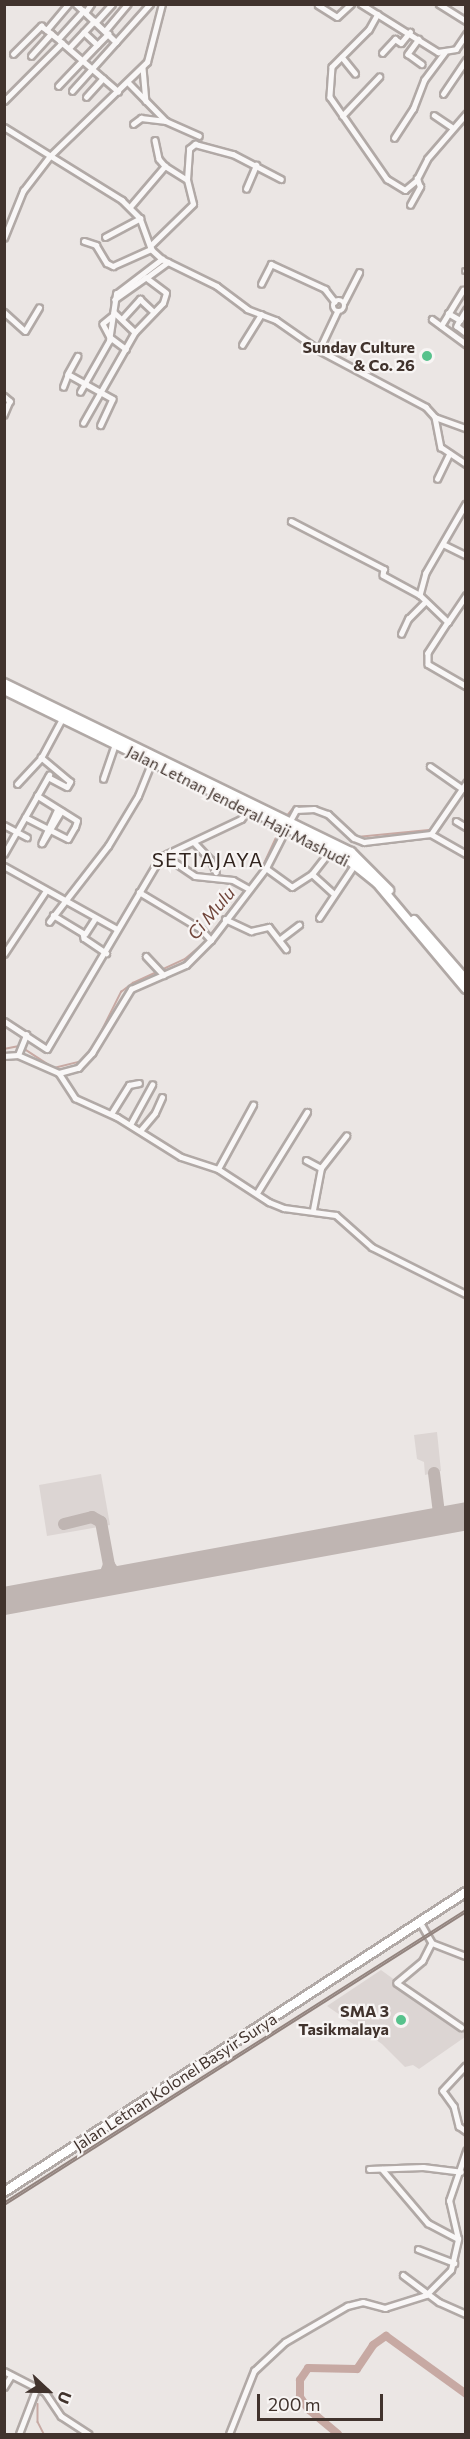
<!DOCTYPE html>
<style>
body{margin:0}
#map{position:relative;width:470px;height:2439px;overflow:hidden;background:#ebe6e4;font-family:Commissioner,sans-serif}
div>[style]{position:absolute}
.built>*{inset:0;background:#dcd5d3}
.stream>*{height:1.5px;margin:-0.75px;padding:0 0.75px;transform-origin:0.75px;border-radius:0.75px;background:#c7a9a3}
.river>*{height:8px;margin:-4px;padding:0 4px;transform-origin:4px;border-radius:4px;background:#c7a9a3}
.taxiway>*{height:12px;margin:-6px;padding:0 6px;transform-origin:6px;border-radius:6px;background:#bfb5b2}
.runway>*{height:28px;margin:-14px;padding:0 14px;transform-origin:14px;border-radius:14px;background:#bfb5b2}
.roads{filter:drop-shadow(2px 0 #b1a9a6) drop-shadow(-2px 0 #b1a9a6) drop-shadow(0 2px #b1a9a6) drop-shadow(0 -2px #b1a9a6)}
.minor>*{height:4.5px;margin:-2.25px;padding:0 2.25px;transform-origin:2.25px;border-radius:2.25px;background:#f9f7f7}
.minor>.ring{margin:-2.25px;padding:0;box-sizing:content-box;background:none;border:4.5px solid #f9f7f7;border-radius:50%}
.primary>*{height:8px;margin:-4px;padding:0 4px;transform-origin:4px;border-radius:4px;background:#fff}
.rail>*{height:4px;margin-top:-2px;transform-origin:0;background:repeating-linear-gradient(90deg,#f8f5f4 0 4.5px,#93847f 0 9px);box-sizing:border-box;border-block:2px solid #93847f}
.dots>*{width:16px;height:16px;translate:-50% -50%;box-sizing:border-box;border:3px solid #f8f5f4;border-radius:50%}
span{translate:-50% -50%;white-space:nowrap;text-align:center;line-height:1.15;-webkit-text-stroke:4.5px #f8f5f4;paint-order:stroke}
.poi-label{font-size:16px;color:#41332d;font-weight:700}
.right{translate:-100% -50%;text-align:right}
.street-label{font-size:16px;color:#41332d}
.water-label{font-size:18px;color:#71463b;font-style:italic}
.quarter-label{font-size:20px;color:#32251f;letter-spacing:1.5px}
.frame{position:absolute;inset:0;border:6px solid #41332d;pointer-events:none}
.north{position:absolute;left:18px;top:2361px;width:60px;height:60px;-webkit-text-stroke:4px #f8f5f4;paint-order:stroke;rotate:112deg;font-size:16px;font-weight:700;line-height:24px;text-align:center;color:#41332d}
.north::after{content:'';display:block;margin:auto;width:21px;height:27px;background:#41332d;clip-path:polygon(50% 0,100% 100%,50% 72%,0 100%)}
.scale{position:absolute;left:257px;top:2394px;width:126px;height:27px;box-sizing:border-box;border:3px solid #41332d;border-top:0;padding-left:8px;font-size:18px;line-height:21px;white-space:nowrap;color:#41332d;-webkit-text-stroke:4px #f8f5f4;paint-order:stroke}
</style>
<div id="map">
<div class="built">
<i style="clip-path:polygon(437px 1432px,441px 1471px,425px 1475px,424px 1462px,417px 1459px,414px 1435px)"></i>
<i style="clip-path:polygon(101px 1474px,110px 1525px,47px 1536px,39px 1485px)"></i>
<i style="clip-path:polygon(381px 1970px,465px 2031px,465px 2037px,419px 2069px,413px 2065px,405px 2067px,382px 2044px,327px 2006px)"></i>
</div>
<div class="stream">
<i style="left:286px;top:817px;width:14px;rotate:-51deg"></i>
<i style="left:295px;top:806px;width:20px"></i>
<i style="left:315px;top:806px;width:16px;rotate:22deg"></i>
<i style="left:330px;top:812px;width:37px;rotate:43deg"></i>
<i style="left:357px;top:837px;width:72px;rotate:-5.6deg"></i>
<i style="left:429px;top:830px;width:9px;rotate:36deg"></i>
<i style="left:97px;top:1040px;width:54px;rotate:-63.4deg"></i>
<i style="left:121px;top:992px;width:15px;rotate:-37deg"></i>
<i style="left:133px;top:983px;width:57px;rotate:-24.8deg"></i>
<i style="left:185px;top:959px;width:25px;rotate:-40deg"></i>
<i style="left:204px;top:943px;width:93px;rotate:-52deg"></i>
<i style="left:261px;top:870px;width:45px;rotate:-65.1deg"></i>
<i style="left:23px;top:1048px;width:37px;rotate:33deg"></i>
<i style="left:54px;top:1068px;width:29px;rotate:-14deg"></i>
<i style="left:4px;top:1049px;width:15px;rotate:-11deg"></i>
<i style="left:38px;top:2404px;width:18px;rotate:90deg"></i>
<i style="left:38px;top:2422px;width:13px;rotate:63deg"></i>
</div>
<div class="river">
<i style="left:338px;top:2434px;width:38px;rotate:-140deg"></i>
<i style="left:309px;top:2410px;width:16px;rotate:-125deg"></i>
<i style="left:300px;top:2397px;width:17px;rotate:-90deg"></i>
<i style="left:300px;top:2380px;width:14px;rotate:-56deg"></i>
<i style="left:308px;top:2368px;width:49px;rotate:1.2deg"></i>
<i style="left:357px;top:2369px;width:29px;rotate:-56deg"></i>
<i style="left:373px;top:2345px;width:16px;rotate:-35deg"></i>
<i style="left:386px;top:2336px;width:99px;rotate:35.9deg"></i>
</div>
<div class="taxiway">
<i style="left:434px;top:1473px;width:48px;rotate:82.9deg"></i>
<i style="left:64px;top:1524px;width:29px;rotate:-14deg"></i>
<i style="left:92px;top:1517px;width:10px;rotate:29deg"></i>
<i style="left:101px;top:1522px;width:44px;rotate:79.5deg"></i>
<i style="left:109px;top:1565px;width:16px;rotate:112deg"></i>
<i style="left:103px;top:1580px;width:7px;rotate:146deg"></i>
<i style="left:109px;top:1565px;width:11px;rotate:56deg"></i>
<i style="left:115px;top:1574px;width:13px;rotate:23deg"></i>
</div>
<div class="runway">
<i style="left:4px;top:1601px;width:470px;rotate:-10.4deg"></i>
</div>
<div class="roads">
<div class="minor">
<i style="left:69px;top:4px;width:34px;rotate:130deg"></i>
<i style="left:47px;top:30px;width:14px;rotate:39deg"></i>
<i style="left:58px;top:39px;width:38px;rotate:-48deg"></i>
<i style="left:76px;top:4px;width:55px;rotate:43.5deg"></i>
<i style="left:116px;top:42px;width:51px;rotate:-48.2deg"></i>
<i style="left:361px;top:4px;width:91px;rotate:31.9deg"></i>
<i style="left:438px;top:52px;width:18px;rotate:-9deg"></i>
<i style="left:456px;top:49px;width:18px;rotate:-56deg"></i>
<i style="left:439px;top:4px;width:32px;rotate:32deg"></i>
<i style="left:318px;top:5px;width:22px;rotate:32deg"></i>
<i style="left:337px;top:17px;width:19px;rotate:-43deg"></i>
<i style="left:85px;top:13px;width:11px;rotate:-56deg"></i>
<i style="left:378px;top:14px;width:18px;rotate:119deg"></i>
<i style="left:369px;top:30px;width:52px;rotate:135deg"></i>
<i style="left:332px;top:67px;width:30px;rotate:94deg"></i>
<i style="left:330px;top:97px;width:100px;rotate:55.2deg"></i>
<i style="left:387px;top:179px;width:21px;rotate:31deg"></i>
<i style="left:405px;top:190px;width:16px;rotate:-40deg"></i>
<i style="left:95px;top:23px;width:25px;rotate:-48deg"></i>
<i style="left:105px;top:31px;width:35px;rotate:-50deg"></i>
<i style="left:419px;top:39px;width:19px;rotate:126deg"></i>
<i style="left:408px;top:54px;width:17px;rotate:36deg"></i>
<i style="left:60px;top:41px;width:77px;rotate:40.8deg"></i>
<i style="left:97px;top:45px;width:16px;rotate:-45deg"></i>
<i style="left:69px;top:48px;width:37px;rotate:-47deg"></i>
<i style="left:382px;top:53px;width:19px;rotate:-47deg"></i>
<i style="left:395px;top:39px;width:7px;rotate:34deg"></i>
<i style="left:401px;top:43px;width:14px;rotate:-51deg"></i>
<i style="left:13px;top:54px;width:40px;rotate:-45deg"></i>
<i style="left:41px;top:26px;width:7px;rotate:34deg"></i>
<i style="left:31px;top:56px;width:30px;rotate:-48deg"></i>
<i style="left:342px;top:57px;width:21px;rotate:51deg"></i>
<i style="left:143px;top:68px;width:33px;rotate:85deg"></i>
<i style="left:128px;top:82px;width:54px;rotate:45.7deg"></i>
<i style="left:166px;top:121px;width:36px;rotate:24deg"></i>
<i style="left:58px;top:86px;width:57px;rotate:-46.4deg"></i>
<i style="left:97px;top:45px;width:18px;rotate:-137deg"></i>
<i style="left:72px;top:91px;width:66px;rotate:-48.1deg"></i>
<i style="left:443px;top:94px;width:41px;rotate:-55.9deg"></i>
<i style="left:86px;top:97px;width:25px;rotate:-48deg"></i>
<i style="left:4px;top:101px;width:82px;rotate:-45deg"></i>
<i style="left:434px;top:115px;width:23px;rotate:34deg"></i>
<i style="left:342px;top:116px;width:54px;rotate:-46.5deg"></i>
<i style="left:133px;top:124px;width:10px;rotate:-37deg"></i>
<i style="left:141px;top:118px;width:25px;rotate:7deg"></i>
<i style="left:4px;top:127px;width:139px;rotate:31.7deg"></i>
<i style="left:122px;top:200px;width:25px;rotate:45deg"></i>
<i style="left:140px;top:218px;width:33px;rotate:70deg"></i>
<i style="left:151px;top:249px;width:15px;rotate:42deg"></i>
<i style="left:162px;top:259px;width:61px;rotate:26.1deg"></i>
<i style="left:217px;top:286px;width:38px;rotate:37deg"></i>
<i style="left:247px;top:309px;width:31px;rotate:21deg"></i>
<i style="left:276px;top:320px;width:52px;rotate:34.9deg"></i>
<i style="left:319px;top:350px;width:121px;rotate:28deg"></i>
<i style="left:426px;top:407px;width:13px;rotate:48deg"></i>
<i style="left:435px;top:417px;width:31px;rotate:79deg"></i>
<i style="left:441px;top:447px;width:30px;rotate:34deg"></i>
<i style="left:394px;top:138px;width:35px;rotate:-57deg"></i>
<i style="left:413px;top:109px;width:31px;rotate:-69deg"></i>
<i style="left:424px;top:80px;width:34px;rotate:-53deg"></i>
<i style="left:155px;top:140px;width:19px;rotate:78deg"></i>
<i style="left:159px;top:159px;width:9px;rotate:49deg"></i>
<i style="left:246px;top:189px;width:26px;rotate:-67deg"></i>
<i style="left:410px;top:205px;width:21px;rotate:-61deg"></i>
<i style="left:420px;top:187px;width:9px;rotate:-111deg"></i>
<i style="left:417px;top:179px;width:22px;rotate:-63deg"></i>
<i style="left:427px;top:159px;width:60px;rotate:-49.1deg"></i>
<i style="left:130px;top:207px;width:54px;rotate:-49.5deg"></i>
<i style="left:165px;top:166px;width:26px;rotate:32deg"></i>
<i style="left:105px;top:237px;width:40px;rotate:-28deg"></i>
<i style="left:4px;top:238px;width:51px;rotate:-68deg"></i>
<i style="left:23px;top:191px;width:44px;rotate:-52.4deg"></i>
<i style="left:50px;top:156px;width:135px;rotate:-44.1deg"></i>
<i style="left:147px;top:62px;width:60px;rotate:-75.5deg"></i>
<i style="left:84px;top:241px;width:13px;rotate:18deg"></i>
<i style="left:96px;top:245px;width:21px;rotate:59deg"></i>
<i style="left:107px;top:263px;width:7px;rotate:27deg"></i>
<i style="left:113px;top:266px;width:42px;rotate:-24.1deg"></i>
<i style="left:150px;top:246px;width:60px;rotate:-44.3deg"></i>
<i style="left:193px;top:204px;width:25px;rotate:-104deg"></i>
<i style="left:187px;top:180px;width:31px;rotate:-86deg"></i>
<i style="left:189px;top:149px;width:8px;rotate:-40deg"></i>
<i style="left:195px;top:144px;width:39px;rotate:15deg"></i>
<i style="left:233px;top:154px;width:54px;rotate:27.5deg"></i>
<i style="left:465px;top:271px;width:1px"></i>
<i style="left:146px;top:278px;width:27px;rotate:-36deg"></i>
<i style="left:261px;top:284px;width:22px;rotate:-63deg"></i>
<i style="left:271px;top:264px;width:60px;rotate:24.8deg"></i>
<i style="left:325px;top:289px;width:16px;rotate:52deg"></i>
<i class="ring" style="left:333px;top:300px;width:7.5px;height:7.5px"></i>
<i style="left:344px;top:302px;width:33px;rotate:-63deg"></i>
<i style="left:4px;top:312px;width:28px;rotate:42deg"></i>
<i style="left:25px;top:331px;width:27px;rotate:-59deg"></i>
<i style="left:114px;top:312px;width:29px;rotate:44deg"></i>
<i style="left:448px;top:313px;width:14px;rotate:30deg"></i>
<i style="left:460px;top:320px;width:7px;rotate:117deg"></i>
<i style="left:457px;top:326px;width:11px;rotate:38deg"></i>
<i style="left:114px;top:315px;width:14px;rotate:141deg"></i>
<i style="left:103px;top:324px;width:15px;rotate:62deg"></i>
<i style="left:110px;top:337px;width:20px;rotate:37deg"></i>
<i style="left:122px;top:319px;width:27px;rotate:-48deg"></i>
<i style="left:140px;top:299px;width:19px;rotate:43deg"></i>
<i style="left:432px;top:319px;width:42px;rotate:36.3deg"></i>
<i style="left:460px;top:320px;width:12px;rotate:-59deg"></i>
<i style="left:441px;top:326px;width:42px;rotate:-58.6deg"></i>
<i style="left:242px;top:345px;width:36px;rotate:-58deg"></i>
<i style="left:319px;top:350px;width:42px;rotate:-64.7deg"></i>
<i style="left:78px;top:356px;width:21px;rotate:119deg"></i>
<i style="left:68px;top:374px;width:51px;rotate:29.1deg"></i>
<i style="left:113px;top:399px;width:29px;rotate:115deg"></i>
<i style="left:63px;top:387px;width:14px;rotate:-69deg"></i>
<i style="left:80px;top:392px;width:59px;rotate:-60.4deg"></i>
<i style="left:109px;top:341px;width:48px;rotate:-81.5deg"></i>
<i style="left:116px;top:294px;width:58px;rotate:-37.3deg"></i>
<i style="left:4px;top:396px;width:8px;rotate:40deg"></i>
<i style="left:10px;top:401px;width:15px;rotate:113deg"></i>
<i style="left:435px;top:417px;width:33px;rotate:20deg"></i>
<i style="left:83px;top:423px;width:105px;rotate:-60.3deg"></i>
<i style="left:135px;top:332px;width:40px;rotate:-46deg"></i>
<i style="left:163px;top:303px;width:10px;rotate:-73deg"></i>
<i style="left:166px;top:293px;width:25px;rotate:-143deg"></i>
<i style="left:146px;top:278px;width:38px;rotate:145deg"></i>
<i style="left:437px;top:479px;width:28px;rotate:-64deg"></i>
<i style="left:466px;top:504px;width:80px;rotate:120.1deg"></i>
<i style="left:426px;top:573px;width:23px;rotate:105deg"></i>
<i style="left:420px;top:595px;width:39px;rotate:44deg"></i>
<i style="left:448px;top:622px;width:37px;rotate:123deg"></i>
<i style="left:428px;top:653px;width:11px;rotate:90deg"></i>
<i style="left:428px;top:664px;width:44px;rotate:30.1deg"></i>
<i style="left:291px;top:521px;width:105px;rotate:27.3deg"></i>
<i style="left:384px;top:569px;width:6px;rotate:99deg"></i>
<i style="left:383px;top:575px;width:42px;rotate:28.4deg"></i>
<i style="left:443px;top:544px;width:25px;rotate:26deg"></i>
<i style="left:448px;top:622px;width:32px;rotate:-56deg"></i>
<i style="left:401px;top:634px;width:17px;rotate:-65deg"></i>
<i style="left:408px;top:619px;width:23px;rotate:-45deg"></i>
<i style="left:430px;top:766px;width:39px;rotate:35deg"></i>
<i style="left:48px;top:777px;width:21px;rotate:28deg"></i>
<i style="left:67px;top:787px;width:6px;rotate:-59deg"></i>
<i style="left:70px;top:782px;width:38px;rotate:-140deg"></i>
<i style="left:41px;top:758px;width:44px;rotate:-61.7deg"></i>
<i style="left:103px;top:779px;width:37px;rotate:-71deg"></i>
<i style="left:17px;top:784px;width:35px;rotate:-47deg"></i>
<i style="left:58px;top:809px;width:38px;rotate:115deg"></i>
<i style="left:42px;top:843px;width:37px;rotate:-59deg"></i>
<i style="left:25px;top:817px;width:48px;rotate:27.1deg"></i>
<i style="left:68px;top:839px;width:14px;rotate:-60deg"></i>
<i style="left:75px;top:827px;width:6px;rotate:-72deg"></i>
<i style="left:77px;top:821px;width:47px;rotate:-148deg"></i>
<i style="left:290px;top:821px;width:13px;rotate:-61deg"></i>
<i style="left:296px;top:810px;width:18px;rotate:-3deg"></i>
<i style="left:314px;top:809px;width:15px;rotate:20deg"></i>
<i style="left:328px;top:814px;width:35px;rotate:43deg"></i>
<i style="left:354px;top:838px;width:11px;rotate:22deg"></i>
<i style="left:364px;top:842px;width:67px;rotate:-6.8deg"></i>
<i style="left:431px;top:834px;width:40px;rotate:29.7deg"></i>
<i style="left:456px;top:821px;width:12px;rotate:31deg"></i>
<i style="left:4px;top:825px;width:26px;rotate:28deg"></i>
<i style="left:431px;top:834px;width:62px;rotate:-55.5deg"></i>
<i style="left:194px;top:842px;width:25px;rotate:47deg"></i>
<i style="left:211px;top:860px;width:13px;rotate:67deg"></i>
<i style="left:4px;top:854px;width:91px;rotate:-60.3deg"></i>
<i style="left:164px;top:855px;width:37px;rotate:34deg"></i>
<i style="left:195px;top:876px;width:38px;rotate:6deg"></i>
<i style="left:233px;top:880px;width:18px;rotate:29deg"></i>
<i style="left:4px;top:866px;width:129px;rotate:29.1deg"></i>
<i style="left:266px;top:868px;width:32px;rotate:36deg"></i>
<i style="left:292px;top:887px;width:24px;rotate:-33deg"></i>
<i style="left:312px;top:874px;width:30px;rotate:42deg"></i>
<i style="left:312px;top:874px;width:24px;rotate:-52deg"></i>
<i style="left:139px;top:892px;width:72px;rotate:30.8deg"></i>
<i style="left:201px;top:929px;width:15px;rotate:48deg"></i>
<i style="left:53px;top:915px;width:35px;rotate:31deg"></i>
<i style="left:83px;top:933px;width:5px;rotate:79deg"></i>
<i style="left:84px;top:938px;width:27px;rotate:34deg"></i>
<i style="left:319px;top:918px;width:65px;rotate:-56.3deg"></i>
<i style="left:225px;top:919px;width:29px;rotate:25deg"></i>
<i style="left:251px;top:931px;width:18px;rotate:-13deg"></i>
<i style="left:269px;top:927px;width:28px;rotate:52deg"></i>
<i style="left:49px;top:922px;width:96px;rotate:-52.2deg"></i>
<i style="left:108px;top:846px;width:58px;rotate:-59deg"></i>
<i style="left:138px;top:796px;width:37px;rotate:-68deg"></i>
<i style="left:85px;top:934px;width:17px;rotate:-57deg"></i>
<i style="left:279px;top:940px;width:25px;rotate:-37deg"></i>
<i style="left:4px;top:954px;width:74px;rotate:-56.5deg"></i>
<i style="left:146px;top:956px;width:26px;rotate:47deg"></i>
<i style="left:4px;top:1021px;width:51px;rotate:33.1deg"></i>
<i style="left:47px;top:1049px;width:218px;rotate:-59.4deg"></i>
<i style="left:158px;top:861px;width:11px;rotate:-38deg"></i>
<i style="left:167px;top:854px;width:82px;rotate:-25.3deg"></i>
<i style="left:241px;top:819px;width:13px;rotate:-51deg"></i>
<i style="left:18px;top:1055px;width:22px;rotate:-68deg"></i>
<i style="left:4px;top:1056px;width:14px;rotate:-4deg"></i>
<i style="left:18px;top:1055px;width:45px;rotate:23.7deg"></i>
<i style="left:59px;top:1073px;width:30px;rotate:57deg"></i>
<i style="left:75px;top:1098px;width:46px;rotate:24.3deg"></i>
<i style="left:117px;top:1117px;width:75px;rotate:32deg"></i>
<i style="left:181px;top:1157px;width:39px;rotate:18deg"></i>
<i style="left:218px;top:1169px;width:61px;rotate:32.9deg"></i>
<i style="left:269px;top:1202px;width:16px;rotate:22deg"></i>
<i style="left:284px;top:1208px;width:52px;rotate:7.7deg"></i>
<i style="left:336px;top:1215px;width:48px;rotate:41.6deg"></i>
<i style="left:372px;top:1247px;width:105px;rotate:26.6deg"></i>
<i style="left:59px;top:1073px;width:20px;rotate:-15deg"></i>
<i style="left:78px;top:1068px;width:21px;rotate:-47deg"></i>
<i style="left:92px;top:1053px;width:75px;rotate:-58.6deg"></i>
<i style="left:131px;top:989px;width:60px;rotate:-23.6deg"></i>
<i style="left:186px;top:965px;width:35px;rotate:-45deg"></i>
<i style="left:211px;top:940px;width:91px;rotate:-52.6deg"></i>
<i style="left:266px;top:868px;width:46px;rotate:-62.9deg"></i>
<i style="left:111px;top:1114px;width:34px;rotate:-58deg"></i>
<i style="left:129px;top:1085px;width:10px;rotate:-11deg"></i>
<i style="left:130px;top:1125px;width:46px;rotate:-61.2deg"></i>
<i style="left:140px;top:1131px;width:23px;rotate:-50deg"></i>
<i style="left:155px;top:1113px;width:17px;rotate:-66deg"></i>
<i style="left:306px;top:1160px;width:17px;rotate:28deg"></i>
<i style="left:218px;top:1169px;width:73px;rotate:-61.3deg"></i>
<i style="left:257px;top:1193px;width:95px;rotate:-58.3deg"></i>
<i style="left:313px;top:1210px;width:43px;rotate:-79.2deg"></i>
<i style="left:321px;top:1168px;width:41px;rotate:-52deg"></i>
<i style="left:420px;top:1922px;width:24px;rotate:60deg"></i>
<i style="left:432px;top:1943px;width:20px;rotate:117deg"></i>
<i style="left:423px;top:1961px;width:34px;rotate:140deg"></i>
<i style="left:397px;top:1983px;width:78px;rotate:34.5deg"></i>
<i style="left:432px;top:1943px;width:36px;rotate:21deg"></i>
<i style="left:466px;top:2066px;width:34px;rotate:133deg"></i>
<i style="left:443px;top:2091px;width:19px;rotate:54deg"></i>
<i style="left:454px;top:2106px;width:21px;rotate:76deg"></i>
<i style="left:459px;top:2126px;width:9px;rotate:36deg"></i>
<i style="left:369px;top:2169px;width:54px;rotate:-2.1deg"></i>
<i style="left:423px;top:2167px;width:38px;rotate:7deg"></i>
<i style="left:382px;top:2169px;width:71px;rotate:49.6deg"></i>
<i style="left:428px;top:2223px;width:34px;rotate:28deg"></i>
<i style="left:418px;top:2249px;width:39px;rotate:21deg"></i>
<i style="left:403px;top:2275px;width:45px;rotate:36.9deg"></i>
<i style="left:439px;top:2302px;width:30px;rotate:24deg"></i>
<i style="left:4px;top:2371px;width:46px;rotate:27.1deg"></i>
<i style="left:45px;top:2392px;width:29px;rotate:56deg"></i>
<i style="left:61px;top:2416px;width:33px;rotate:33deg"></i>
<i style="left:4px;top:2387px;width:13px;rotate:-58deg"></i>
<i style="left:19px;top:2434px;width:50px;rotate:-69deg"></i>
<i style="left:229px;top:2434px;width:68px;rotate:-68.4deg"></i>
<i style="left:254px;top:2371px;width:42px;rotate:-43.1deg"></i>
<i style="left:285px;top:2342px;width:72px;rotate:-30.1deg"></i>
<i style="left:347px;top:2306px;width:16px;rotate:-14deg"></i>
<i style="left:363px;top:2302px;width:23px;rotate:15deg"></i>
<i style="left:385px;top:2308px;width:43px;rotate:-17.6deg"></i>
<i style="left:426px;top:2295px;width:35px;rotate:-45deg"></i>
<i style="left:451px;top:2270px;width:32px;rotate:-77deg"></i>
<i style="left:458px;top:2239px;width:39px;rotate:-103deg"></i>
<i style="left:449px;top:2201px;width:53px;rotate:-71.2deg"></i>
</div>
<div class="primary">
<i style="left:4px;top:683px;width:386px;rotate:26deg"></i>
<i style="left:351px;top:852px;width:54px;rotate:45deg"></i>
<i style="left:4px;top:690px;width:376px;rotate:26deg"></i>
<i style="left:342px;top:855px;width:45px;rotate:38.7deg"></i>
<i style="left:377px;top:883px;width:138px;rotate:50deg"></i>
<i style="left:414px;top:920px;width:79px;rotate:49.1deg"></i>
<i style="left:4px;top:2192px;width:551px;rotate:-33deg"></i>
</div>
</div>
<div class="rail">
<i style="left:4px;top:2204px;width:547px;rotate:-32.38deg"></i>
</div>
<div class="dots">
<i style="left:427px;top:356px;background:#57c28c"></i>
<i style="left:401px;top:2020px;background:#57c28c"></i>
</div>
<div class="poi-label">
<span class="right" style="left:415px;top:356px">Sunday Culture<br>&amp; Co. 26</span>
<span class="right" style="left:389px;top:2020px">SMA 3<br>Tasikmalaya</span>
</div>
<div class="street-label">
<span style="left:238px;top:806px;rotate:27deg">Jalan Letnan Jenderal Haji Mashudi</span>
<span style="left:175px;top:2082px;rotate:-33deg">Jalan Letnan Kolonel Basyir Surya</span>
</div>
<div class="water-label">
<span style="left:211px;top:913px;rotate:-50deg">Ci Mulu</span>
</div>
<div class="quarter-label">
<span style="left:208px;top:859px">SETIAJAYA</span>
</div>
<div class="frame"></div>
<div class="north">U</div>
<div class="scale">200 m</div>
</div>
